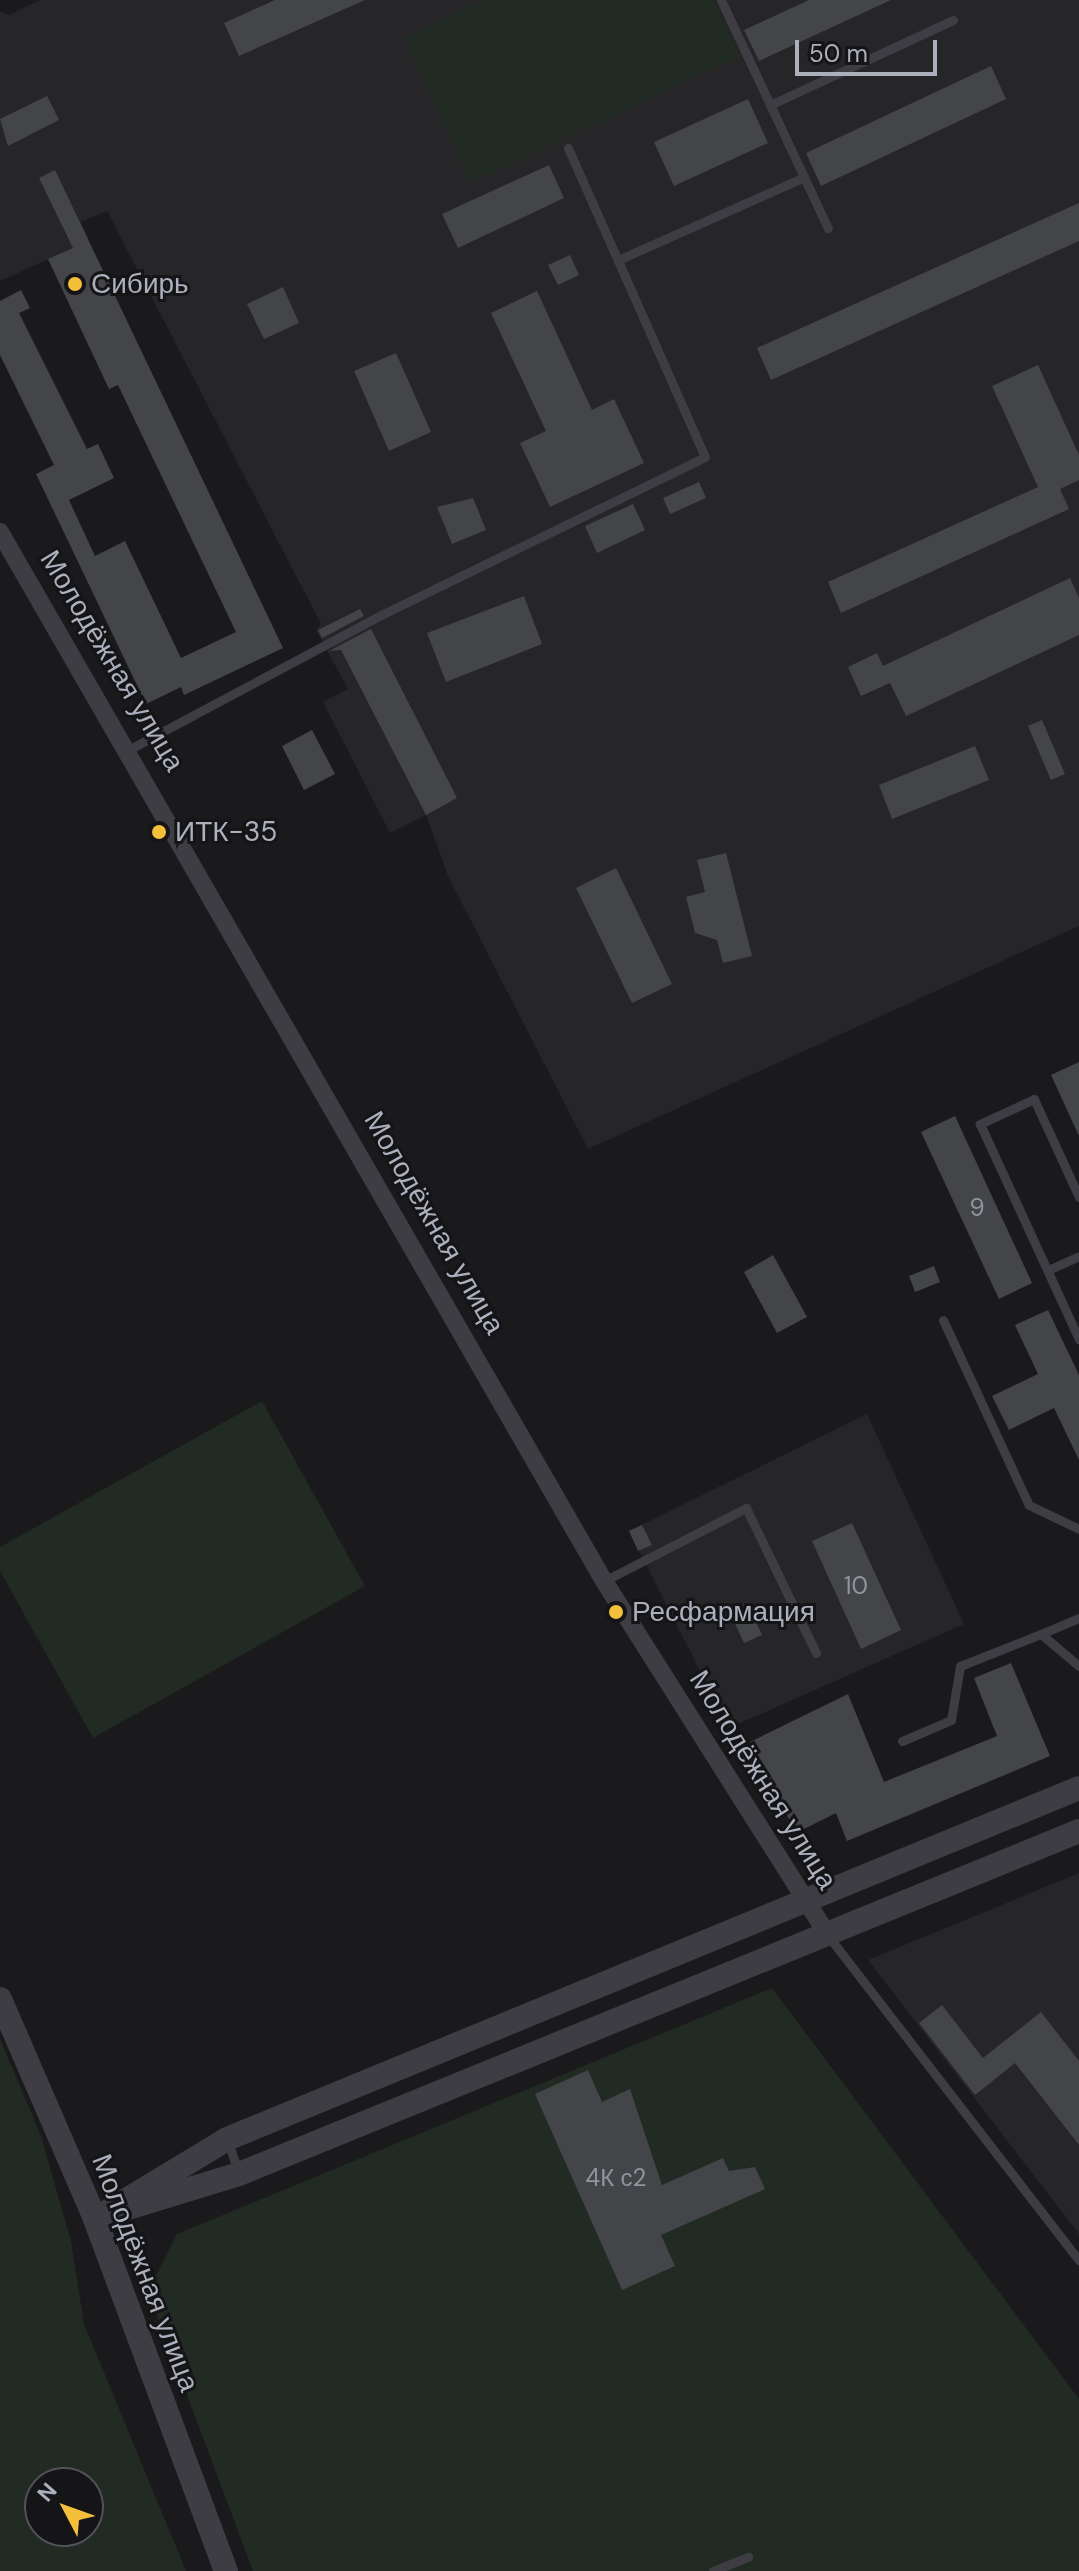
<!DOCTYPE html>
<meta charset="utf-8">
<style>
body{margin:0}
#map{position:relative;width:1079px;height:2571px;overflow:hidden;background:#1a1a1c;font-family:"DM Sans",sans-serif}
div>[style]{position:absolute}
.built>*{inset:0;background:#262629}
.green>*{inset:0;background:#212a23}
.building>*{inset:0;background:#444549}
.service>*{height:9px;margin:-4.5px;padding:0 4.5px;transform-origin:4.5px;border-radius:4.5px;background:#3d3d43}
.minor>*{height:18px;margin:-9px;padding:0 9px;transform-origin:9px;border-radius:9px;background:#3d3d43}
.tertiary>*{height:24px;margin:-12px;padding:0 12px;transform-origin:12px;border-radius:12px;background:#3d3d43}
.dots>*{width:22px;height:22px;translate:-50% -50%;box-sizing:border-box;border:4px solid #151517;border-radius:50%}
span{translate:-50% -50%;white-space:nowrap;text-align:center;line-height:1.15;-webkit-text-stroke:6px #151517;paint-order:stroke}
.number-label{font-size:24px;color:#92959f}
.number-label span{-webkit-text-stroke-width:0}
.poi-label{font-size:28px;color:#acb0bc}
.left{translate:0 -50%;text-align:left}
.street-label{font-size:28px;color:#acb0bc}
.north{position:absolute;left:24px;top:2467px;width:80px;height:80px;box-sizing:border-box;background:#151517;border:2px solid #515359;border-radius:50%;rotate:311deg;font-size:22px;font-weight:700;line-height:32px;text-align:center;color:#acb0bc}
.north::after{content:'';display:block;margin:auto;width:28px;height:36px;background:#f4bf3a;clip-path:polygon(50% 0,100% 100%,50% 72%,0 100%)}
.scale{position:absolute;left:795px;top:40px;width:142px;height:36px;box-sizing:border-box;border:4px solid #acb0bc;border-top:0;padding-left:10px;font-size:24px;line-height:28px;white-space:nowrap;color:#acb0bc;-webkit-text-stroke:6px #151517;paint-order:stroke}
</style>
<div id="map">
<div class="built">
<i style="clip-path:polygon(40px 0,1079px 0,1079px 926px,588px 1149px,448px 876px,426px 815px,390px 833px,323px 702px,348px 689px,316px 630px,321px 624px,107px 211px,81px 222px,89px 241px,0 281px,0 11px,9px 15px)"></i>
<i style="clip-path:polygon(867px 1414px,964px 1624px,729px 1728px,629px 1531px)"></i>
<i style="clip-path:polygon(1079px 1873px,1079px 2234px,868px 1960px)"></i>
</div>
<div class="green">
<i style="clip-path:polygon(485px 0,714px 0,740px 56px,471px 182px,404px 38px)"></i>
<i style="clip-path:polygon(262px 1401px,365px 1586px,93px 1738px,0 1571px,0 1547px)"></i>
<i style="clip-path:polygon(772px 1988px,1079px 2399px,1079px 2571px,253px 2571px,148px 2291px,177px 2234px)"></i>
<i style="clip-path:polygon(evenodd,0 2039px,41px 2136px,71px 2241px,84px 2324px,186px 2571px,0 2571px,0 2039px,40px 2483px,88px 2483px,88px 2531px,40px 2531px,40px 2483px)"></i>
</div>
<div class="building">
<i style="clip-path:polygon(275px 0,365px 0,239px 56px,224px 23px)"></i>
<i style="clip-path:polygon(809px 0,891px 0,759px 61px,744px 30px)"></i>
<i style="clip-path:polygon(991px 66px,1006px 99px,821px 186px,806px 153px)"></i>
<i style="clip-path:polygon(47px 96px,59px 120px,8px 146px,0 119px)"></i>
<i style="clip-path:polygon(748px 99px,768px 143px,674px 186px,654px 142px)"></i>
<i style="clip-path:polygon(549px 165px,564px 198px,458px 248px,442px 214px)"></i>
<i style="clip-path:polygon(55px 170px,283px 648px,184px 695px,181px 687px,146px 704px,36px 474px,54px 465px,0 355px,0 301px,21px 290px,30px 308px,19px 313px,87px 449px,98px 444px,114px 478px,69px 500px,95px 556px,125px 541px,181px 658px,236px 632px,118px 385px,109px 389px,48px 259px,73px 248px,39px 178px)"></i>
<i style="clip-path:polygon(1079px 203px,1079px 241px,771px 380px,757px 348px)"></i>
<i style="clip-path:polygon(570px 255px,579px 275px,558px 285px,548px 265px)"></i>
<i style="clip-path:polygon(283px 287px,299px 323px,264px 339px,247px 304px)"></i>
<i style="clip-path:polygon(537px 291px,592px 410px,614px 399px,644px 463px,550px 507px,520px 443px,546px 431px,491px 313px)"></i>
<i style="clip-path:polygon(396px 353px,431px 432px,389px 451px,354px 371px)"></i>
<i style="clip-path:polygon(1038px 365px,1079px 455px,1079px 480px,1060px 489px,1069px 509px,841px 613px,828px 582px,1038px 487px,992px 386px)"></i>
<i style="clip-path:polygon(699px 482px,706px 498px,670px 514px,663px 498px)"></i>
<i style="clip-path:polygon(473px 498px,486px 530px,452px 544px,437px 507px)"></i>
<i style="clip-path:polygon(633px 504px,645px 530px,597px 553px,585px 526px)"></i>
<i style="clip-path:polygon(1070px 578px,1079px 598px,1079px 635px,906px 716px,890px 683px,861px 696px,848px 667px,877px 653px,883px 666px)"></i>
<i style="clip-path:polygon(524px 596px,542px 644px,446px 682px,427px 633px)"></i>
<i style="clip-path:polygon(360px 609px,364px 616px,322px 638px,318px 630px)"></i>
<i style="clip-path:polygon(371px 629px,457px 798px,426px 815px,341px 650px,329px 651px)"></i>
<i style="clip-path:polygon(1042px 720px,1065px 774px,1051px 780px,1028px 726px)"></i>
<i style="clip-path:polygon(312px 730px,335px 774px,304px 790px,282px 746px)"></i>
<i style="clip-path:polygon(975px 746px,989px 780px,892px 819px,879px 785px)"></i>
<i style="clip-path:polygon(726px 853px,752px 956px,723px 963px,717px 940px,695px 933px,686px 897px,705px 892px,697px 860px)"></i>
<i style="clip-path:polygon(616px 868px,672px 984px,632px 1003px,576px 888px)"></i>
<i style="clip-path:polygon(1079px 1062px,1079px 1136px,1051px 1075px)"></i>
<i style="clip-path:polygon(955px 1116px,1032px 1283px,999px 1299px,921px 1132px)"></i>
<i style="clip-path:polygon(773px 1255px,807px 1317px,777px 1333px,744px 1272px)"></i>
<i style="clip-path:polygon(934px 1266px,940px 1282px,915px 1292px,909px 1276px)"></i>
<i style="clip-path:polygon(1048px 1310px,1079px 1375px,1079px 1460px,1054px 1408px,1009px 1430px,992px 1396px,1038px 1374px,1015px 1325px)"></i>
<i style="clip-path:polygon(852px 1523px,901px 1630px,861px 1649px,812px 1541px)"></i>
<i style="clip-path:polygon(642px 1525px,652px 1545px,638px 1551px,629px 1531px)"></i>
<i style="clip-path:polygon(749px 1607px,762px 1635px,744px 1643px,731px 1615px)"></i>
<i style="clip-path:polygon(1011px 1663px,1050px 1756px,847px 1841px,836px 1813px,796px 1833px,750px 1742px,848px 1694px,884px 1782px,997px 1736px,974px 1678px)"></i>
<i style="clip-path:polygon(942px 2005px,983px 2058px,1041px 2012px,1079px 2061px,1079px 2145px,1015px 2063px,975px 2095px,919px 2023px)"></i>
<i style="clip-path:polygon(588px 2070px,602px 2102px,630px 2089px,662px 2185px,723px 2158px,729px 2171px,755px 2167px,765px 2189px,661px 2235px,675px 2266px,622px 2290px,535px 2094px)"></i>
</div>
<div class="service">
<i style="left:721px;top:0;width:252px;rotate:64.9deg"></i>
<i style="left:770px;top:105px;width:202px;rotate:-24.9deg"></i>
<i style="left:618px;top:260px;width:204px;rotate:-24deg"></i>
<i style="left:130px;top:749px;width:285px;rotate:-28.1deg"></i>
<i style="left:381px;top:615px;width:360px;rotate:-26deg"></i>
<i style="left:705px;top:457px;width:338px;rotate:-113.9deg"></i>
<i style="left:1079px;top:1197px;width:108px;rotate:-114.7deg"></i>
<i style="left:1034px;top:1099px;width:60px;rotate:155.2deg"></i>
<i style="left:980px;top:1124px;width:237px;rotate:65.3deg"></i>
<i style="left:1048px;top:1270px;width:34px;rotate:-24deg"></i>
<i style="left:943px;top:1320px;width:204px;rotate:65.1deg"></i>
<i style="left:1029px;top:1505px;width:55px;rotate:25.6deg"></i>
<i style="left:604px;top:1581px;width:160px;rotate:-27.2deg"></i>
<i style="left:746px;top:1508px;width:161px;rotate:64.2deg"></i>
<i style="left:1079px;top:1618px;width:41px;rotate:157.2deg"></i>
<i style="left:1041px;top:1634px;width:50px;rotate:40.1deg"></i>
<i style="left:902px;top:1741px;width:53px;rotate:-23.2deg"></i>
<i style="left:951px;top:1720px;width:55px;rotate:-80.5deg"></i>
<i style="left:960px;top:1666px;width:87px;rotate:-21.6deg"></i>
<i style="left:829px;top:1937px;width:409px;rotate:52.3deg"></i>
<i style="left:228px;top:2142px;width:34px;rotate:71deg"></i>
<i style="left:713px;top:2571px;width:38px;rotate:-22deg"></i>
</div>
<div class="minor">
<i style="left:0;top:532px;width:1210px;rotate:60.07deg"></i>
<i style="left:604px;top:1581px;width:421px;rotate:57.7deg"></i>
</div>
<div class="tertiary">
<i style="left:0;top:1999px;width:240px;rotate:66.6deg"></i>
<i style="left:95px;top:2219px;width:376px;rotate:69.6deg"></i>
<i style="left:131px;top:2207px;width:113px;rotate:-17deg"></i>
<i style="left:239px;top:2174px;width:907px;rotate:-22.21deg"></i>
<i style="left:95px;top:2219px;width:154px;rotate:-31.2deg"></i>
<i style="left:227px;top:2139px;width:921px;rotate:-22.39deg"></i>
</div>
<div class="dots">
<i style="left:75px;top:284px;background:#f4bf3a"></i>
<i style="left:159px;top:832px;background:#f4bf3a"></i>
<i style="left:616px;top:1612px;background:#f4bf3a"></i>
</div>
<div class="number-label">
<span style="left:977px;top:1208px">9</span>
<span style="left:856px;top:1586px">10</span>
<span style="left:616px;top:2178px">4К с2</span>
</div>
<div class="poi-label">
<span class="left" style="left:91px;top:284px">Сибирь</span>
<span class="left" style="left:175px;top:832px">ИТК-35</span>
<span class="left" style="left:632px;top:1612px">Ресфармация</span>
</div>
<div class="street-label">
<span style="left:112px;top:661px;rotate:59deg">Молодёжная улица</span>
<span style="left:434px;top:1223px;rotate:60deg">Молодёжная улица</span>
<span style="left:763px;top:1780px;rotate:58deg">Молодёжная улица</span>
<span style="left:145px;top:2273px;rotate:69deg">Молодёжная улица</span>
</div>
<div class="north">N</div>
<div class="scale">50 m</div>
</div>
